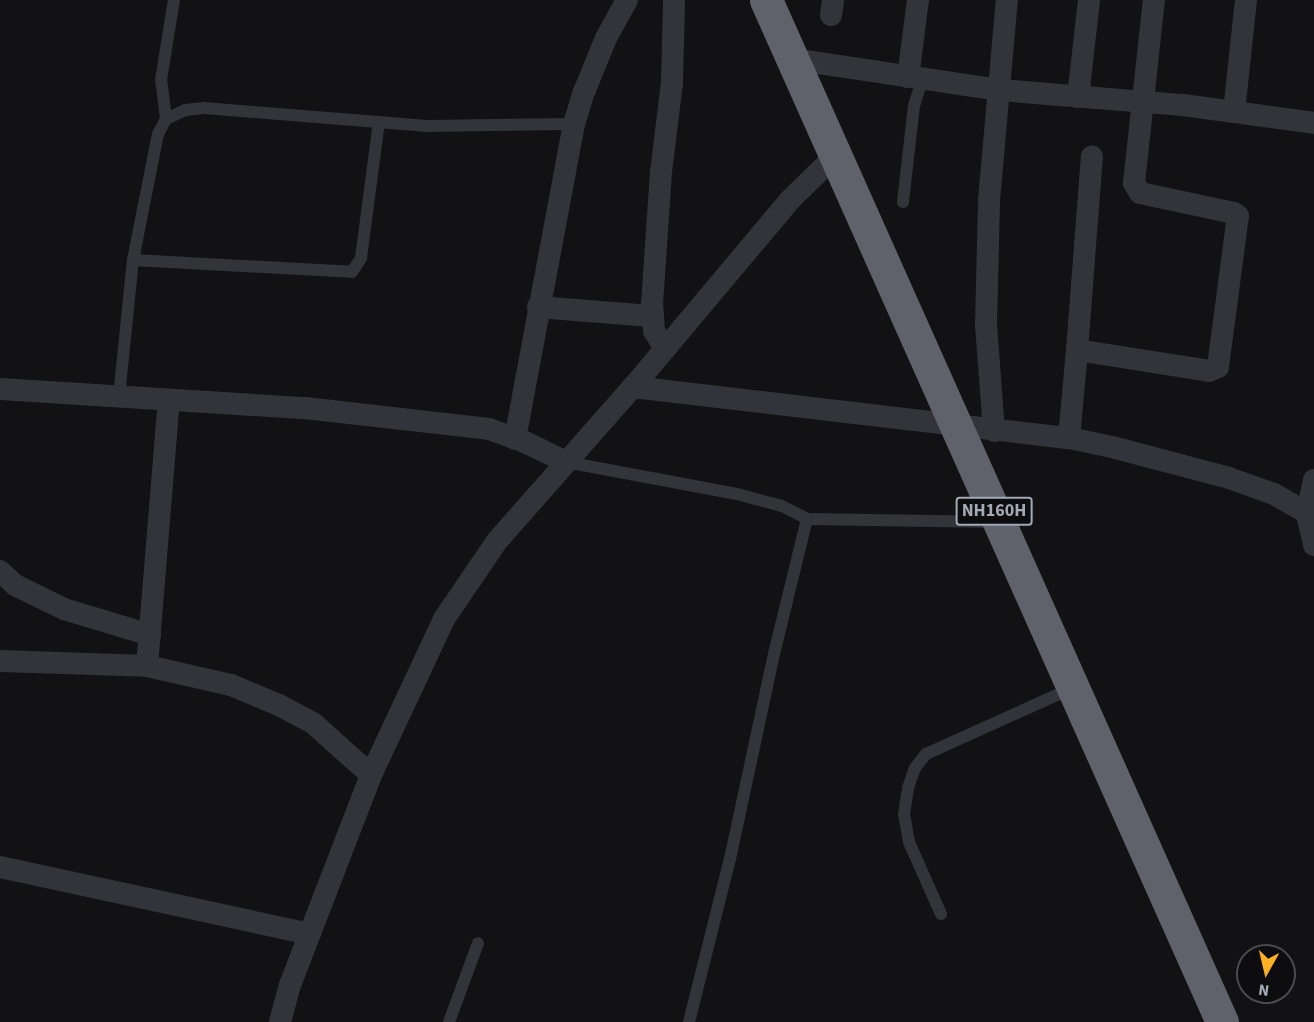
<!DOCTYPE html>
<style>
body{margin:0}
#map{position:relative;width:1314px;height:1022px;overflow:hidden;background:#121214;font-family:"Source Sans 3",sans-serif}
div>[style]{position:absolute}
.lane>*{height:12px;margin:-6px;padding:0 6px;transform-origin:6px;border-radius:6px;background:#333439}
.street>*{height:22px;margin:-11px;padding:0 11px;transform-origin:11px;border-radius:11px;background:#333439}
.highway>*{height:33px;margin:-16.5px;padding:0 16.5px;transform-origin:16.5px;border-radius:16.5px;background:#5f626a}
span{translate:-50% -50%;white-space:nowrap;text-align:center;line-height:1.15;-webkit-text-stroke:4.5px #0d0d0f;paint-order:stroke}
.shield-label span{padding:2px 4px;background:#0d0d0f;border:2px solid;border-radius:4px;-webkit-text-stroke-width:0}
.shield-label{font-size:18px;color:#a3a9b5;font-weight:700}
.north{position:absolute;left:1236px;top:944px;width:60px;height:60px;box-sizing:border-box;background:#0d0d0f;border:2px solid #494b51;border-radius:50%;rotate:188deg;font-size:16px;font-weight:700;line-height:24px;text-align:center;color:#a3a9b5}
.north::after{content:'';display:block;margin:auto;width:21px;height:27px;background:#fbb023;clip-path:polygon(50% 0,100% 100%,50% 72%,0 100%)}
</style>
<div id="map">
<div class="lane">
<i style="left:166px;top:119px;width:39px;rotate:-97deg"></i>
<i style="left:161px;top:80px;width:81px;rotate:-80.8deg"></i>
<i style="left:903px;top:202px;width:97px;rotate:-83.5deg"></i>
<i style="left:914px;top:106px;width:28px;rotate:-73deg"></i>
<i style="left:133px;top:260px;width:219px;rotate:3.1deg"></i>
<i style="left:352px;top:272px;width:17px;rotate:-57deg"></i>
<i style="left:361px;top:258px;width:137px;rotate:-82.5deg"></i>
<i style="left:119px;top:397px;width:138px;rotate:-84.2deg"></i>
<i style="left:133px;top:260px;width:128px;rotate:-78.8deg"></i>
<i style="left:158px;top:134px;width:17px;rotate:-62deg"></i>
<i style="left:166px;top:119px;width:21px;rotate:-25deg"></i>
<i style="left:185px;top:110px;width:19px;rotate:-6deg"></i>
<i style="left:204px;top:108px;width:224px;rotate:4.6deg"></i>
<i style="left:427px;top:126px;width:147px;rotate:-0.8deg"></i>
<i style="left:566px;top:462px;width:174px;rotate:10.6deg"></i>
<i style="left:737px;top:494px;width:47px;rotate:14.9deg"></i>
<i style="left:782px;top:506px;width:28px;rotate:27deg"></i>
<i style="left:941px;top:914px;width:79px;rotate:-114deg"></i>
<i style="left:909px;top:842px;width:28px;rotate:-100deg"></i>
<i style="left:904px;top:814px;width:26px;rotate:-81deg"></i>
<i style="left:908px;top:788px;width:21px;rotate:-71deg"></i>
<i style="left:915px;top:768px;width:18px;rotate:-52deg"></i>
<i style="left:926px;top:754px;width:160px;rotate:-24.3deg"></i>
<i style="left:449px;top:1022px;width:84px;rotate:-69.8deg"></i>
<i style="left:689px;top:1022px;width:168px;rotate:-75.9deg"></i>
<i style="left:730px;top:859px;width:210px;rotate:-77.9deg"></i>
<i style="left:774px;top:654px;width:139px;rotate:-76.3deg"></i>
<i style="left:807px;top:519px;width:191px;rotate:0.9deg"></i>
</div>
<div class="street">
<i style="left:831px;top:15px;width:15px;rotate:-82deg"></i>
<i style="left:792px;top:59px;width:209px;rotate:8.5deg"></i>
<i style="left:999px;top:90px;width:185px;rotate:4.7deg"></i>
<i style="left:1183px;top:105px;width:132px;rotate:7.8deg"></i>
<i style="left:908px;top:77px;width:78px;rotate:-82.6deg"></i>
<i style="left:1078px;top:97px;width:98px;rotate:-83.5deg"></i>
<i style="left:1234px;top:112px;width:113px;rotate:-83.9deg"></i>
<i style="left:538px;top:307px;width:113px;rotate:4.6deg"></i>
<i style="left:665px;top:348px;width:20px;rotate:-123deg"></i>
<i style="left:654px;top:331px;width:27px;rotate:-94deg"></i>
<i style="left:652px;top:304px;width:132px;rotate:-86.1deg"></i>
<i style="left:661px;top:172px;width:90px;rotate:-83deg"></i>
<i style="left:672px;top:83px;width:83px;rotate:-88.6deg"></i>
<i style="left:1077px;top:350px;width:194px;rotate:-85.6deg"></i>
<i style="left:633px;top:387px;width:439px;rotate:6.7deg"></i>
<i style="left:1069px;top:438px;width:44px;rotate:11.8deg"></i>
<i style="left:1112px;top:447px;width:121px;rotate:14.8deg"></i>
<i style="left:1229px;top:478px;width:48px;rotate:19.6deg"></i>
<i style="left:1274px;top:494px;width:46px;rotate:29.9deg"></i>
<i style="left:0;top:389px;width:306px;rotate:3.6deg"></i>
<i style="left:305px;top:408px;width:185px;rotate:6.5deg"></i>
<i style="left:489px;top:429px;width:38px;rotate:20deg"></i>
<i style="left:525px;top:442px;width:46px;rotate:26deg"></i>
<i style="left:994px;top:431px;width:106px;rotate:-94.3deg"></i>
<i style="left:986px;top:325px;width:125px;rotate:-88.6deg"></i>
<i style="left:989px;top:200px;width:201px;rotate:-84.9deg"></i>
<i style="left:1069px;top:438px;width:88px;rotate:-84.8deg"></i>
<i style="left:1077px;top:350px;width:134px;rotate:9deg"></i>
<i style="left:1209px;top:371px;width:10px;rotate:-24deg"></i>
<i style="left:1218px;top:367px;width:152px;rotate:-82.5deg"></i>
<i style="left:1238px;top:216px;width:5px;rotate:-143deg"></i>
<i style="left:1234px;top:213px;width:96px;rotate:-168deg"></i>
<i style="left:1140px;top:193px;width:12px;rotate:-121deg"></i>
<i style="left:1134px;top:183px;width:184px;rotate:-83.8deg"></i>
<i style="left:515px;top:439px;width:320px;rotate:-79.4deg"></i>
<i style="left:574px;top:124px;width:34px;rotate:-73deg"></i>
<i style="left:584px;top:92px;width:58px;rotate:-67.8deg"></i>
<i style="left:606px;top:38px;width:43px;rotate:-61.1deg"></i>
<i style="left:1314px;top:480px;width:35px;rotate:102deg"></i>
<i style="left:1307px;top:514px;width:32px;rotate:77deg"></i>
<i style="left:0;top:571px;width:21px;rotate:43deg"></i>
<i style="left:15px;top:585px;width:55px;rotate:26.1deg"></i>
<i style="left:64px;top:609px;width:90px;rotate:16.8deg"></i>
<i style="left:0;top:661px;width:147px;rotate:1.9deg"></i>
<i style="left:147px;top:666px;width:86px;rotate:12.7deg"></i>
<i style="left:231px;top:685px;width:52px;rotate:22.6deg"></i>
<i style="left:279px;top:705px;width:40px;rotate:28deg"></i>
<i style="left:314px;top:724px;width:76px;rotate:41.8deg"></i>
<i style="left:147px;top:666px;width:267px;rotate:-85.3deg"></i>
<i style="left:0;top:867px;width:317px;rotate:12.2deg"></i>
<i style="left:280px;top:1022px;width:38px;rotate:-75deg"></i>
<i style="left:290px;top:985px;width:225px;rotate:-68.9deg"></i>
<i style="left:371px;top:775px;width:172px;rotate:-64.9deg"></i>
<i style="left:444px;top:619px;width:94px;rotate:-55.8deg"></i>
<i style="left:497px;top:541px;width:205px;rotate:-48.6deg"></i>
<i style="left:633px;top:387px;width:244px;rotate:-50deg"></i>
<i style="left:790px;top:200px;width:63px;rotate:-44.4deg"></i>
</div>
<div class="highway">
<i style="left:766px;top:0;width:1119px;rotate:65.95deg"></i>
</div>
<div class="shield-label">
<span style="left:994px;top:511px">NH160H</span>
</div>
<div class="north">N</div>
</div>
